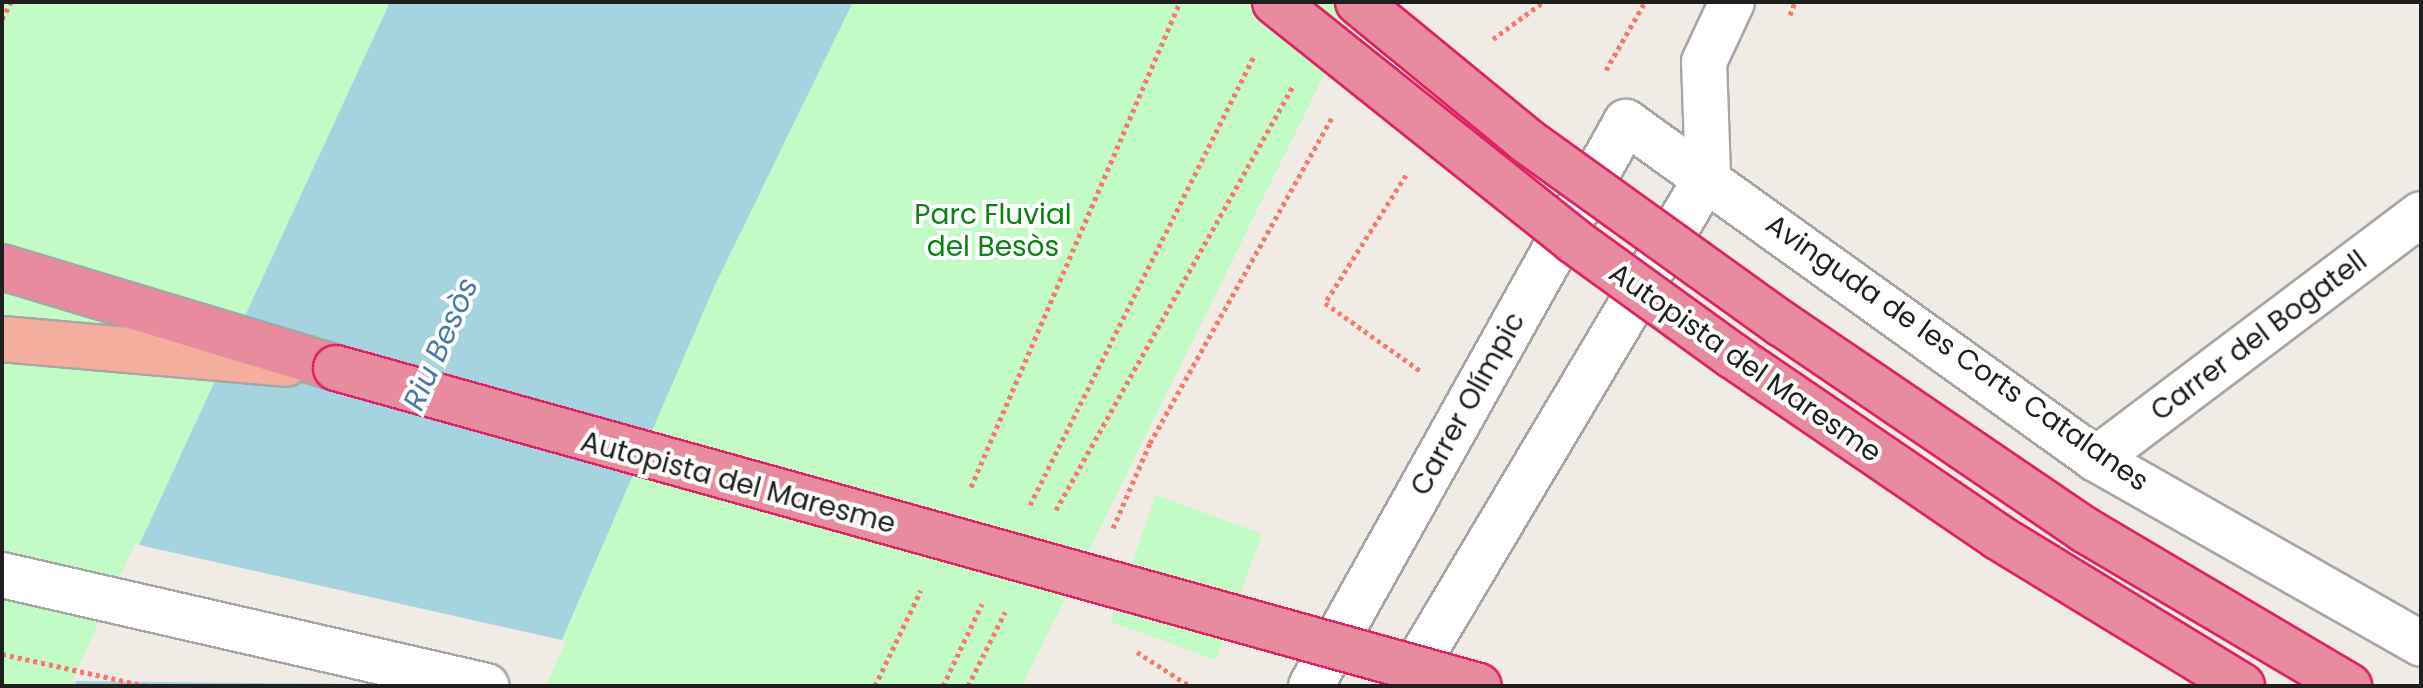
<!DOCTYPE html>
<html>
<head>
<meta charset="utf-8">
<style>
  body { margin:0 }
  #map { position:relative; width:2423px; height:688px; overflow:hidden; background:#f0ece5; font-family:Poppins,sans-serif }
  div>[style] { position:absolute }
  .park>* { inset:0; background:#c2fbc5 }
  .water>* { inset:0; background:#a5d3df }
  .pier>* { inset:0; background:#f0ece5 }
  .path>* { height:5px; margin-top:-2.5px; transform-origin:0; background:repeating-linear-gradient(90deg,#fd766a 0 4px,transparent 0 8px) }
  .roads { filter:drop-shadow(2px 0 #a6a6a6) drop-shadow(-2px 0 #a6a6a6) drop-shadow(0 2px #a6a6a6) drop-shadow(0 -2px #a6a6a6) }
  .minor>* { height:44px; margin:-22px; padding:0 22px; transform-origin:22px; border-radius:22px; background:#fff }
  .tertiary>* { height:44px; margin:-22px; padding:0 22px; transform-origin:22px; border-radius:22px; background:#fff }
  .trunk>* { height:44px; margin:-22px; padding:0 22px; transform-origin:22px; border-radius:22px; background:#f4ae9e }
  .motorway>* { height:44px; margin:-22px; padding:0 22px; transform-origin:22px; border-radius:22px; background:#e98b9e }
  .bridges { filter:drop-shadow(2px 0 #df2165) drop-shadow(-2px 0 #df2165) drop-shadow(0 2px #df2165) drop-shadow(0 -2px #df2165) }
  .motorway-bridge>* { height:44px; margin:-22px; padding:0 22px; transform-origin:22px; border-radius:22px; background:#e98b9e }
  span { translate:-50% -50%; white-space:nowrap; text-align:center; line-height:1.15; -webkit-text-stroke:8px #fff; paint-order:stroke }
  .park-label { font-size:28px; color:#098211 }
  .street-label { font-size:28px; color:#1f1f1f }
  .water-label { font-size:30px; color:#467aaa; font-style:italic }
  .frame { position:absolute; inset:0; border:4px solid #1f1f1f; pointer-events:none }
</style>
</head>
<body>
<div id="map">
  <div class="park">
    <div style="clip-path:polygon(2px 2px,390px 2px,74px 686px,2px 686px)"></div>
    <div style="clip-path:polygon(853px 2px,1360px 2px,1022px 686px,542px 686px,715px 285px)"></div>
    <div style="clip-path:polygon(1156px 495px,1262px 534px,1216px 660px,1111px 622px)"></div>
  </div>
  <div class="water">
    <div style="clip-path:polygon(390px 2px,853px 2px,715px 285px,542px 686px,74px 686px)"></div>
  </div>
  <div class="pier">
    <div style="clip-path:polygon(135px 544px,566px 641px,546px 686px,72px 681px)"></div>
  </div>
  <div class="path">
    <div style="left:1790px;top:15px;width:14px;rotate:-69deg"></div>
    <div style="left:2px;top:19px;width:19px;rotate:-62deg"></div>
    <div style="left:1493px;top:39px;width:62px;rotate:-36.5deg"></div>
    <div style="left:1606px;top:70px;width:78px;rotate:-60.2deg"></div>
    <div style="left:1406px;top:175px;width:151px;rotate:122.3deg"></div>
    <div style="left:1325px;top:303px;width:119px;rotate:35.4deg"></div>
    <div style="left:971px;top:487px;width:528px;rotate:-66.69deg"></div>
    <div style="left:1030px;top:505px;width:502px;rotate:-63.49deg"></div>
    <div style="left:1056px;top:510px;width:486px;rotate:-60.8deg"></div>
    <div style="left:1113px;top:528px;width:93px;rotate:-66.5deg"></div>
    <div style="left:1150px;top:443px;width:373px;rotate:-60.8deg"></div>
    <div style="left:1137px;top:652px;width:63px;rotate:32.7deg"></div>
    <div style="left:2px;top:654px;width:148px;rotate:12.5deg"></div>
    <div style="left:875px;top:686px;width:106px;rotate:-64.4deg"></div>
    <div style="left:943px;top:686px;width:91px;rotate:-64.6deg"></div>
    <div style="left:968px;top:686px;width:83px;rotate:-63.4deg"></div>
  </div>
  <div class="roads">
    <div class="minor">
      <div style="left:1708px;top:175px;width:113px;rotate:-92deg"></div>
      <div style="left:1704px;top:62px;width:66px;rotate:-65deg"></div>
      <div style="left:2096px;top:459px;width:407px;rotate:-37deg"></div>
      <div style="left:1311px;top:686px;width:646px;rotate:-60.82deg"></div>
      <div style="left:1626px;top:122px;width:578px;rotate:35.64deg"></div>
      <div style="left:2096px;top:459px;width:374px;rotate:29.6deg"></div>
      <div style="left:1404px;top:686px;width:595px;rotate:-59.25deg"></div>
    </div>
    <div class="tertiary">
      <div style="left:2px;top:575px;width:497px;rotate:12.9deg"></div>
    </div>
    <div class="trunk">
      <div style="left:2px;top:339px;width:285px;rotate:5deg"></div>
    </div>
    <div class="motorway">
      <div style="left:2px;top:267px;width:349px;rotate:16.8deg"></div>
    </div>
  </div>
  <div class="bridges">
    <div class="motorway-bridge">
      <div style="left:1275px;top:2px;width:383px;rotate:38.6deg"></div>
      <div style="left:1574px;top:241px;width:196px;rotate:35.9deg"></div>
      <div style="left:1733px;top:356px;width:321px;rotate:34.3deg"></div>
      <div style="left:1998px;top:537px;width:286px;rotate:31.4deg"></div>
      <div style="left:1358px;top:2px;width:219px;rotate:39.4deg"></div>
      <div style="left:1527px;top:141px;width:314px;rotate:35.7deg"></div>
      <div style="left:1782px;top:324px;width:366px;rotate:34.2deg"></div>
      <div style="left:2085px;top:530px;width:307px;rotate:30.6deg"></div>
      <div style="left:336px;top:368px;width:1186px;rotate:15.55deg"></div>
    </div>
  </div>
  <div class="park-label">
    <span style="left:993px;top:231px">Parc Fluvial<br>del Besòs</span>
  </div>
  <div class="street-label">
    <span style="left:2259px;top:336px;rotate:-37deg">Carrer del Bogatell</span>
    <span style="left:1957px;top:353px;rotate:35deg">Avinguda de les Corts Catalanes</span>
    <span style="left:1745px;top:363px;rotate:35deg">Autopista del Maresme</span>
    <span style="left:1468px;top:404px;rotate:-61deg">Carrer Olímpic</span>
    <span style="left:738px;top:483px;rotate:15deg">Autopista del Maresme</span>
  </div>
  <div class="water-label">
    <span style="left:441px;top:344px;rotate:-66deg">Riu Besòs</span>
  </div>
  <div class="frame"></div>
</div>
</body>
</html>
